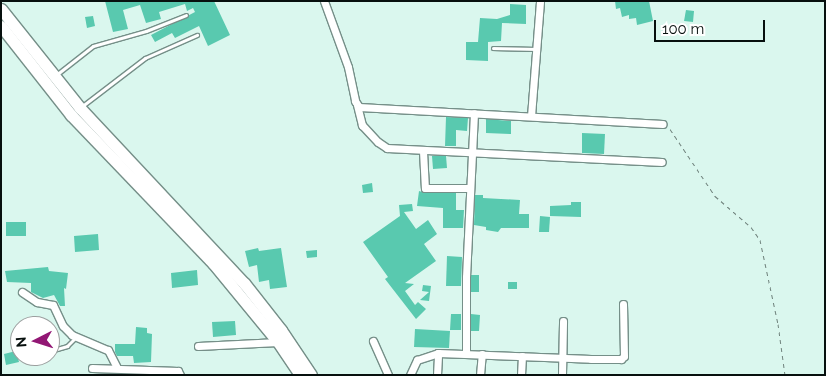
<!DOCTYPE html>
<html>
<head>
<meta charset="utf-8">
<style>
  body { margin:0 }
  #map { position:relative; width:826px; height:376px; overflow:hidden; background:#daf7ee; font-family:Raleway,sans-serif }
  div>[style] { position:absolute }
  .building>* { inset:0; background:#59c9af }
  .path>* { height:1px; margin-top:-0.5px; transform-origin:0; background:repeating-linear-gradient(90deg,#6e817b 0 4px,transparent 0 8px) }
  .roads { filter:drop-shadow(1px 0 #758f88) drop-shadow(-1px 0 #758f88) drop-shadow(0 1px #758f88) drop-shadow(0 -1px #758f88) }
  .lane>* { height:3px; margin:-1.5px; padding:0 1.5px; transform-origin:1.5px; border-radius:1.5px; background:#fff }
  .street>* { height:7px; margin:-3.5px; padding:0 3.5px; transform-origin:3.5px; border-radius:3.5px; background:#fff }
  .primary>* { height:11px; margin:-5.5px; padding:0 5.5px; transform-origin:5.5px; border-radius:5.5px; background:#fff }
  span { translate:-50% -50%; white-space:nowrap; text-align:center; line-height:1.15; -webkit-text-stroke:4.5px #fff; paint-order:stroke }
  .frame { position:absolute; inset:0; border:2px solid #07100e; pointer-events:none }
  .north { position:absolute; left:10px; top:316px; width:50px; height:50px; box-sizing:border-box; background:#fff; border:1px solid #9c9f9f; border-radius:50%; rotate:265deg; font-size:14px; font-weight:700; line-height:20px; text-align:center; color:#07100e }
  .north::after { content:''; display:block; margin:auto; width:18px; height:22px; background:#921774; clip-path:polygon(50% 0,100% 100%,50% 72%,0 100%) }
  .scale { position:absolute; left:654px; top:20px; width:111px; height:22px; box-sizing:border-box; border:2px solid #07100e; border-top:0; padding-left:6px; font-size:15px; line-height:18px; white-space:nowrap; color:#07100e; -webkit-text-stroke:4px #fff; paint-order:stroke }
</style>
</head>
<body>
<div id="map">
  <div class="building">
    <div style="clip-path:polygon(105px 1px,214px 1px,230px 35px,208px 46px,199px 26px,175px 38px,172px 33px,155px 42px,151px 35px,195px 12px,193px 8px,187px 11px,185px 4px,159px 12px,161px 19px,146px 23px,140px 5px,123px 10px,128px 29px,113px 32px)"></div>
    <div style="clip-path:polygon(615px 1px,649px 1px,653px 21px,637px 25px,636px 18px,629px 19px,629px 15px,622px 17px,620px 8px,616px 9px)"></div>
    <div style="clip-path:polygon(510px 4px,526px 5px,526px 24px,502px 23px,501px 41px,488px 42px,488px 61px,466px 60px,466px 42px,478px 42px,480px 18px,497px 19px,510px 15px)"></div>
    <div style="clip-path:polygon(686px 10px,694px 11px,693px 22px,684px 21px)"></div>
    <div style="clip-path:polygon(93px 16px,95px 26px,87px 28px,85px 17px)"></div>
    <div style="clip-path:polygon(446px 117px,468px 118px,467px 131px,456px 130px,456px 146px,445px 146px)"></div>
    <div style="clip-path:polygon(486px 119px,511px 121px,511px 134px,486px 133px)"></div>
    <div style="clip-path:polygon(582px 133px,605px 134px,604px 154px,582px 153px)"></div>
    <div style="clip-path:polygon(432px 156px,446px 156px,447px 168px,433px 169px)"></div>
    <div style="clip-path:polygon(372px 183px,373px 192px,363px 193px,362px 185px)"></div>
    <div style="clip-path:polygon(419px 191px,425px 193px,456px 193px,456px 210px,464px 210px,463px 228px,443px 228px,443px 208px,417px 206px)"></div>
    <div style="clip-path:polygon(475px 195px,483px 195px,483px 198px,520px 200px,519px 214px,529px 214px,529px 228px,501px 228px,498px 232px,486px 230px,486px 227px,474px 225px)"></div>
    <div style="clip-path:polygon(571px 202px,581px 202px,581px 217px,550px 216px,550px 206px,571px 205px)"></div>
    <div style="clip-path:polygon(412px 204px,413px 211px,404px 212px,416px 229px,428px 220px,437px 234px,424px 244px,436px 261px,405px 283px,414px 284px,405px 291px,415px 305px,418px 302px,426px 309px,416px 319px,385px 279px,388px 277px,363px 242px,400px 216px,399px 205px)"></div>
    <div style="clip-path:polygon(540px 216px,550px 217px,549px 232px,539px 232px)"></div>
    <div style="clip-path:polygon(6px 222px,26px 222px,26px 236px,6px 236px)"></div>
    <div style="clip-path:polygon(98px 234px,99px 250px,75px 252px,74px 236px)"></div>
    <div style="clip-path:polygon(258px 248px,259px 251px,281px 248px,287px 287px,270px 289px,269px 280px,259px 282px,257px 265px,249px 267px,245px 251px)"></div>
    <div style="clip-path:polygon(317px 250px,317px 257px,307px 258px,306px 251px)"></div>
    <div style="clip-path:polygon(447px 256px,462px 257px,461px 286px,446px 286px)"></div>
    <div style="clip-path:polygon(48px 267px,49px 271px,68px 273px,66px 289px,64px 288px,65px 306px,60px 306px,54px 295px,43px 298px,31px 292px,31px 283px,7px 282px,5px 271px)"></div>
    <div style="clip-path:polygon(197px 270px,198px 285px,172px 288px,171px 273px)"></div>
    <div style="clip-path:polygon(471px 275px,479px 275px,479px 292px,471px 292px)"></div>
    <div style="clip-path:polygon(508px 282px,517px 282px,517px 289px,508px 289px)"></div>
    <div style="clip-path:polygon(423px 285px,431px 286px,429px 301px,420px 300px,429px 292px,422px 291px)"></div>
    <div style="clip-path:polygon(451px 314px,461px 314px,461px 330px,450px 330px)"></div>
    <div style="clip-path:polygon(471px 314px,480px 315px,479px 331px,471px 331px)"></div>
    <div style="clip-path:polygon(235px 321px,236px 335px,213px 337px,212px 322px)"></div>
    <div style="clip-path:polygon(136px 327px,147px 328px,147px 333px,152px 334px,151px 362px,134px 363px,133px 356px,117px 356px,115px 352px,115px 344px,135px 344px)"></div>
    <div style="clip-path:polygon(415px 329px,450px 331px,449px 348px,414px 347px)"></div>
    <div style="clip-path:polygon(16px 351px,19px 362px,6px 365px,4px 354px)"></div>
  </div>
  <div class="path">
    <div style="left:670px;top:129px;width:81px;rotate:56.1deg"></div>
    <div style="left:715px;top:196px;width:48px;rotate:40.7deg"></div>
    <div style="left:751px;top:227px;width:16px;rotate:55deg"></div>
    <div style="left:760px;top:240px;width:86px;rotate:77.9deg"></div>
    <div style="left:778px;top:324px;width:51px;rotate:82.2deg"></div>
  </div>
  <div class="roads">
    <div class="lane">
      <div style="left:493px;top:48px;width:43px;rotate:1.3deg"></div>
      <div style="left:56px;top:75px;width:47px;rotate:-38.1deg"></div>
      <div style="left:93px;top:46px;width:55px;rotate:-15.8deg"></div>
      <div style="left:146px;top:31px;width:43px;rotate:-21.8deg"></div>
      <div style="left:81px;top:107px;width:81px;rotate:-37.4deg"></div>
      <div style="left:145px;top:58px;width:57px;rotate:-23.9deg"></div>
      <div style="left:50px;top:351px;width:18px;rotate:-16deg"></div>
      <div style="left:67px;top:346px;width:11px;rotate:-45deg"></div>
    </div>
    <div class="street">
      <div style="left:324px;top:1px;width:70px;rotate:70deg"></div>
      <div style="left:348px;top:67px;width:35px;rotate:78deg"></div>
      <div style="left:355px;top:101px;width:7px;rotate:56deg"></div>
      <div style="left:359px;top:107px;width:304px;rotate:3.2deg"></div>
      <div style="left:357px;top:105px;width:21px;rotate:76deg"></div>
      <div style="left:362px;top:125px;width:23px;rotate:47deg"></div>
      <div style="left:378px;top:142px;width:11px;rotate:34deg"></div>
      <div style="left:387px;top:148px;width:275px;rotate:2.9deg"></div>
      <div style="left:531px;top:116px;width:115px;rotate:-85.5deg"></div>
      <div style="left:423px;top:151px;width:37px;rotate:87deg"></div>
      <div style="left:425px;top:188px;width:45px"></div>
      <div style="left:22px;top:292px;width:18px;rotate:34deg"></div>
      <div style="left:37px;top:302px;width:16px;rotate:11deg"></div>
      <div style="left:53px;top:305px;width:23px;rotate:65deg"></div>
      <div style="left:63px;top:326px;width:13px;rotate:45deg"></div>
      <div style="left:72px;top:335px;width:39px;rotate:23deg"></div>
      <div style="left:108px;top:350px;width:20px;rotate:63deg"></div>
      <div style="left:373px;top:341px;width:37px;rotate:66deg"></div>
      <div style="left:198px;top:346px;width:80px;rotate:-2.9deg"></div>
      <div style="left:466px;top:353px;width:76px;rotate:-90deg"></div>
      <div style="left:466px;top:277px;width:164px;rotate:-87.2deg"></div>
      <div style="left:92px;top:368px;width:86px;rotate:2deg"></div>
      <div style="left:178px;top:371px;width:4px;rotate:63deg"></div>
      <div style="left:410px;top:375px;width:17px;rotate:-65deg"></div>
      <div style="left:417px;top:360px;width:22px;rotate:-18deg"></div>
      <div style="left:438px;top:353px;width:153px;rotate:2.2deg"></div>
      <div style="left:591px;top:359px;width:30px"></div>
      <div style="left:621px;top:359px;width:4px;rotate:-45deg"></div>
      <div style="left:624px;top:356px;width:52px;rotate:-91.1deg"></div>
      <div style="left:437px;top:375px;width:22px;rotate:-87deg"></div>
      <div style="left:480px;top:375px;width:21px;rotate:-85deg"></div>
      <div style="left:521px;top:375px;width:19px;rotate:-87deg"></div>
      <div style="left:562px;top:375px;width:54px;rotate:-88.9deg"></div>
    </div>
    <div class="primary">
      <div style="left:1px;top:9px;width:127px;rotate:51.4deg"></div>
      <div style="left:80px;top:108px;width:240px;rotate:46.9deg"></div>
      <div style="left:244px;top:283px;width:60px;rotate:51.8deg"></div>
      <div style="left:281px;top:330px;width:54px;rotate:56.3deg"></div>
      <div style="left:1px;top:26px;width:113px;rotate:51.8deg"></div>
      <div style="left:71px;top:115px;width:205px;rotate:46.2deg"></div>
      <div style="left:213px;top:263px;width:102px;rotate:50.6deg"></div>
      <div style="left:278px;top:342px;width:40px;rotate:56deg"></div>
    </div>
  </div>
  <div class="frame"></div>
  <div class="north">N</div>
  <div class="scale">100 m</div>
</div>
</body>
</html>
